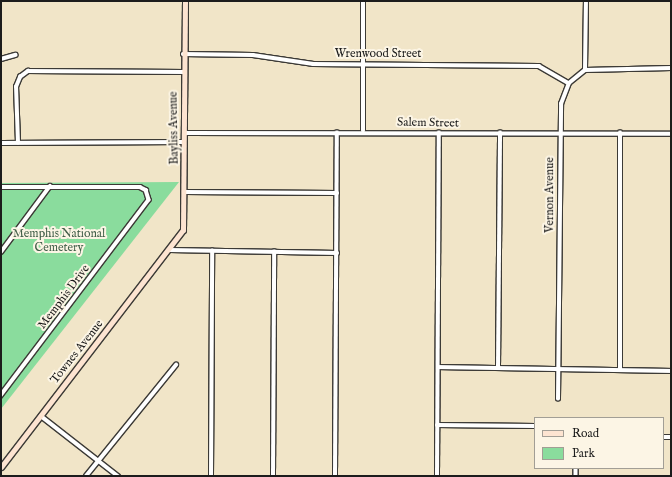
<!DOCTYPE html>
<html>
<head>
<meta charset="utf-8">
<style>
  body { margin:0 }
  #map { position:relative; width:672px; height:477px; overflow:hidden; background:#f1e5c8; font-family:"IM FELL English",serif }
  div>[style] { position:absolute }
  .green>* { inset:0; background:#8adc9d }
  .roads { filter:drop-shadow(1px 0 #3c3a36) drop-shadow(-1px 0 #3c3a36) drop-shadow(0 1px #3c3a36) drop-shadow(0 -1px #3c3a36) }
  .street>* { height:3.5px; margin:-1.75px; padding:0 1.75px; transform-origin:1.75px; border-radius:1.75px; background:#fff }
  .secondary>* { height:5px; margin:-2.5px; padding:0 2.5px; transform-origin:2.5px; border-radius:2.5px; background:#fde4d1 }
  span { translate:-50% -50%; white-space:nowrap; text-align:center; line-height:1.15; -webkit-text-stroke:4px #fcf5e5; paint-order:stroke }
  .street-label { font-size:12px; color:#1c1c1c }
  .park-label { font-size:12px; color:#425f49 }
  .frame { position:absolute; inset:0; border:2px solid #1c1c1c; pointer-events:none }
  .legend { position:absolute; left:534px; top:417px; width:130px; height:52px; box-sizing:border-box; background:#fcf5e5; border:1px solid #a29e95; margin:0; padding:5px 7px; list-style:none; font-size:12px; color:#1c1c1c }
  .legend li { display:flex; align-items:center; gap:8px; height:20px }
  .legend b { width:20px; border:1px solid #a29e95 }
</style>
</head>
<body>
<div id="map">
  <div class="green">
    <div style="clip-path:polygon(179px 182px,1px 409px,1px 183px)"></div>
  </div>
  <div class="roads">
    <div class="street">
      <div style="left:183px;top:54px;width:70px;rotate:0.8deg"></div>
      <div style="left:253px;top:55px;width:61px;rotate:8.5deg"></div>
      <div style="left:313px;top:64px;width:226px;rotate:0.5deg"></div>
      <div style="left:539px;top:66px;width:34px;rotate:30deg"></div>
      <div style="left:1px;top:59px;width:15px;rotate:-16deg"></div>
      <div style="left:585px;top:70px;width:86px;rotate:-1.3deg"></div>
      <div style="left:363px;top:131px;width:130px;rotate:-90deg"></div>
      <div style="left:184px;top:133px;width:487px;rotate:0.1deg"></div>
      <div style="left:1px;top:143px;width:183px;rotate:-0.3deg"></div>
      <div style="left:18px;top:143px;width:56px;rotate:-92deg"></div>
      <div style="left:16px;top:87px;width:11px;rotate:-68deg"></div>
      <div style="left:20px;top:77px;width:10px;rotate:-37deg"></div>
      <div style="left:28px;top:71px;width:155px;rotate:0.4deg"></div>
      <div style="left:1px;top:187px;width:139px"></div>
      <div style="left:140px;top:187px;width:7px;rotate:27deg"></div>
      <div style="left:146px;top:190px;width:10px;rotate:73deg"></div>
      <div style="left:149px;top:200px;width:246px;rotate:127.1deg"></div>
      <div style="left:185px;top:192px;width:152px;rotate:0.4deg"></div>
      <div style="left:170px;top:250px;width:167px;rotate:1deg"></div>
      <div style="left:1px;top:252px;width:82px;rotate:-53.4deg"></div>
      <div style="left:438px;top:367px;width:233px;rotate:1deg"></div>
      <div style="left:498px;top:368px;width:235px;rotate:-89.5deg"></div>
      <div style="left:620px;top:369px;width:236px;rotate:-90deg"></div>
      <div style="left:558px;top:399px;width:295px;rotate:-89.4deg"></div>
      <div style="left:561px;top:104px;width:22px;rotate:-69deg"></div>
      <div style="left:569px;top:83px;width:21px;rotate:-39deg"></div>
      <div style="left:585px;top:70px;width:69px;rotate:-89.2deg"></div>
      <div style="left:41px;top:416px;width:98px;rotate:37.9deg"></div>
      <div style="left:437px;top:425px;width:98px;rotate:0.6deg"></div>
      <div style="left:663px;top:437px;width:8px"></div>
      <div style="left:576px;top:468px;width:8px;rotate:90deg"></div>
      <div style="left:86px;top:476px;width:143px;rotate:-51deg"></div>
      <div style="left:211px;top:476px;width:225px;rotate:-89.7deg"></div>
      <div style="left:273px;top:476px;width:224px;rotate:-89.7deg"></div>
      <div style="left:335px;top:476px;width:343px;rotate:-89.7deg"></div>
      <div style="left:437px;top:476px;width:343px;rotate:-89.7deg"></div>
    </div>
    <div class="secondary">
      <div style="left:1px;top:467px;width:299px;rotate:-52.5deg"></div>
      <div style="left:183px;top:230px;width:229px;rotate:-89.5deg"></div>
    </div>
  </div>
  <div class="street-label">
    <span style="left:378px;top:54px">Wrenwood Street</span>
    <span style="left:428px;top:123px;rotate:1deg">Salem Street</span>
    <span style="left:174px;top:128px;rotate:-91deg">Bayliss Avenue</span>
    <span style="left:550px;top:195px;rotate:-90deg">Vernon Avenue</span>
    <span style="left:64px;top:297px;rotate:-53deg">Memphis Drive</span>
    <span style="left:77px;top:352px;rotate:-52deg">Townes Avenue</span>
  </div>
  <div class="park-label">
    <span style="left:59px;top:241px">Memphis National<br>Cemetery</span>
  </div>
  <div class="frame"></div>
  <ul class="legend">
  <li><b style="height:5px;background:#fde4d1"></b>Road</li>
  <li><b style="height:11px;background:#8adc9d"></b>Park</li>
  </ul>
</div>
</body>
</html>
